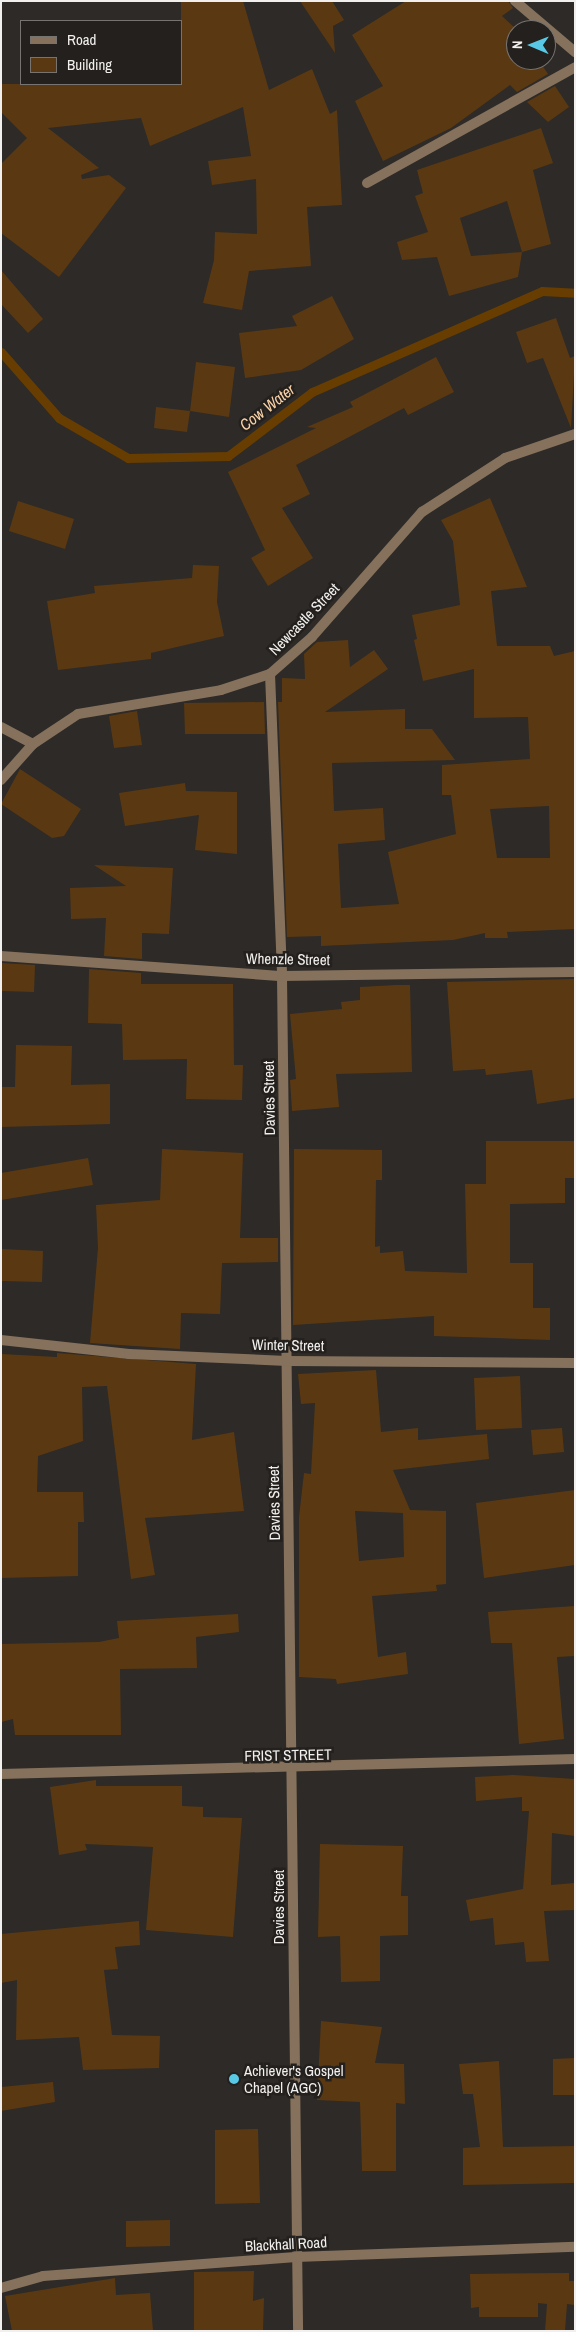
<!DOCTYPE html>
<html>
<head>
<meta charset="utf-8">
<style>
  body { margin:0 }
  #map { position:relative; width:576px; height:2332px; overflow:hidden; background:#2d2a27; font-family:"Archivo Narrow",sans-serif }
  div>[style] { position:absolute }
  .stream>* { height:9px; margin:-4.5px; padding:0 4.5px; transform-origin:4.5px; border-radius:4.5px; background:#673d02 }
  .building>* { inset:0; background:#5a3912 }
  .minor>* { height:10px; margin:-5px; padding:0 5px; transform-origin:5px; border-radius:5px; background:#85715c }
  .tertiary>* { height:10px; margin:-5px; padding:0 5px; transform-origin:5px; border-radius:5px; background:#85715c }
  .dots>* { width:14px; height:14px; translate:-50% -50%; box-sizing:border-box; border:2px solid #23201d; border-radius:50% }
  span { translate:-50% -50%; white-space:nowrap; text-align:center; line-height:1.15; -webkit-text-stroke:5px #23201d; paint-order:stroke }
  .street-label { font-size:15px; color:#f2f0ee }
  .poi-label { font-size:15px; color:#f2f0ee }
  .left { translate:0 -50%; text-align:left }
  .water-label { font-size:16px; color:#f9d1a7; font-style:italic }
  .frame { position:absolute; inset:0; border:2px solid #f2f0ee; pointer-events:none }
  .legend { position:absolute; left:20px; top:20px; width:162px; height:65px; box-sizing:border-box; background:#23201d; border:1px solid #767371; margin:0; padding:6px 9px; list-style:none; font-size:15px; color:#f2f0ee }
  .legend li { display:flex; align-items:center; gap:10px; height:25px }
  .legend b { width:25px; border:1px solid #767371 }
  .north { position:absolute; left:506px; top:20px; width:50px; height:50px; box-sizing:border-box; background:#23201d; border:1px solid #767371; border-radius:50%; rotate:271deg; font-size:14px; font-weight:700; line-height:20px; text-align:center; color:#f2f0ee }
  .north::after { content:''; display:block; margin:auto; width:18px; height:22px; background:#59c8e5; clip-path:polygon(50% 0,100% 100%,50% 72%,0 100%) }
</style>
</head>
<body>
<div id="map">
  <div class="stream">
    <div style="left:1px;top:352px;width:88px;rotate:48.7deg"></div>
    <div style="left:59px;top:418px;width:80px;rotate:30.1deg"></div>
    <div style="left:128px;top:458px;width:100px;rotate:-1.1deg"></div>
    <div style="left:228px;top:456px;width:106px;rotate:-37.3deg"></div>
    <div style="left:312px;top:392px;width:251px;rotate:-23.7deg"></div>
    <div style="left:542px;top:291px;width:33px;rotate:3deg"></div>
  </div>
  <div class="building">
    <div style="clip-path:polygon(181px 1px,243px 1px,269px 90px,312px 69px,330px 114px,337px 110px,342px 205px,307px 207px,311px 266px,249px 271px,242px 310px,203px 303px,214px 260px,215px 232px,257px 234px,256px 179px,212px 185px,208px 161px,251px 156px,243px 107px,150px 146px,141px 118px,48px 128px,99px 168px,81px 175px,82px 179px,109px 175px,126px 188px,59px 277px,1px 233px,1px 164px,27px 138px,1px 112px,1px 84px,181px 84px)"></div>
    <div style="clip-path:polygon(300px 1px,332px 1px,344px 20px,333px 26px,335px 53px)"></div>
    <div style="clip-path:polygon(406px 1px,508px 1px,513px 8px,502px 16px,517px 30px,516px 60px,546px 57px,542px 65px,548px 74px,517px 92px,510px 85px,451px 128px,383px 161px,355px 101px,383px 86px,352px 35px)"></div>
    <div style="clip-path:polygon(555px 86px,569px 107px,548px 122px,527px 102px)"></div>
    <div style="clip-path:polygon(evenodd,541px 128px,553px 163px,533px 170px,551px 244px,522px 252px,518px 277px,449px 296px,437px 257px,402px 260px,397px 242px,428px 232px,415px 196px,423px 193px,417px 170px,541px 128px,507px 201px,522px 252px,471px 256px,460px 218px,507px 201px)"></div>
    <div style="clip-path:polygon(1px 270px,43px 319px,28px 333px,1px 304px)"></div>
    <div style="clip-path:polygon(332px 296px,354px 339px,301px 370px,245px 378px,239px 333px,297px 326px,292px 316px)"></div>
    <div style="clip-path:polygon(556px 318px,570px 358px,575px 356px,571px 428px,543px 358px,527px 363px,516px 332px)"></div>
    <div style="clip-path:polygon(436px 357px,454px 392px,408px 415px,404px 408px,296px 465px,310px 494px,282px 508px,313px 558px,268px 586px,251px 558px,265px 550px,228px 472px,316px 428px,307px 427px,353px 407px,350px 402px)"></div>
    <div style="clip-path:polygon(196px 362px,235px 367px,229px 417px,190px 411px)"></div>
    <div style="clip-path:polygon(156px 407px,190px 411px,187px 432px,154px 428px)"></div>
    <div style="clip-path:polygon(evenodd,490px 498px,527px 587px,491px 591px,497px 646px,550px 646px,554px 656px,575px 651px,575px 929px,507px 932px,508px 938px,485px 938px,485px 933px,453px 940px,321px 946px,321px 936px,287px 937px,278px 702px,282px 702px,282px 678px,305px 679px,304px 654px,317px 642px,348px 640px,350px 667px,374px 650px,388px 669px,325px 712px,405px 709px,405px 729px,432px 729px,455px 760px,332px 763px,334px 811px,383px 808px,385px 840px,338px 844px,341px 908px,399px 904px,388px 852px,456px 834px,451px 795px,442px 795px,442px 765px,530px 759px,528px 717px,474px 718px,474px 669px,423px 681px,414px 640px,417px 639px,412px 615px,460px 605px,453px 541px,441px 520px,490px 498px,549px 806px,550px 858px,497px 858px,490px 809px,549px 806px)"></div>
    <div style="clip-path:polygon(18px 501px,74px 519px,65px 549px,9px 531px)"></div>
    <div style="clip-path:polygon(193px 565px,219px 566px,217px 602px,224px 636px,151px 653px,151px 659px,58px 670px,47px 601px,95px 593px,94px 586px,192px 578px)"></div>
    <div style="clip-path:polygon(264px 702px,265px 734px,185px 734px,184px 703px)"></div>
    <div style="clip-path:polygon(137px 711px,142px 745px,114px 748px,109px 716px)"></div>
    <div style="clip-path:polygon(20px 769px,81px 809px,64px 836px,52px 838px,1px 804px)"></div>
    <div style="clip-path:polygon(185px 783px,186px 791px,237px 792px,237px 854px,195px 850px,199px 815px,125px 826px,119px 793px)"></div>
    <div style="clip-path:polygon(94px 865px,173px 868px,169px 934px,142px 933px,142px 959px,104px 956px,106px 918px,71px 919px,70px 888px,126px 886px)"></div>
    <div style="clip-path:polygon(1px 963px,35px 965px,34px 992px,1px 991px)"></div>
    <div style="clip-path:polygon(89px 969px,141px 973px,141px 984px,233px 984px,234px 1065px,243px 1065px,242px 1100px,186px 1099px,187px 1059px,123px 1060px,122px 1024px,88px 1023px)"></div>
    <div style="clip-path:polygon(575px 979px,575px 1098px,537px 1104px,532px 1070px,486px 1075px,485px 1069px,453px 1071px,447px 982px)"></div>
    <div style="clip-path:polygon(396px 985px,410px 985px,412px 1072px,336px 1074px,339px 1107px,292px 1111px,290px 1080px,296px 1079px,290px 1014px,342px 1009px,341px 1002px,360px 1000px,360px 987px)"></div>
    <div style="clip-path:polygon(16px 1045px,72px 1046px,71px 1085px,110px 1084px,110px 1124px,1px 1127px,1px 1087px,15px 1087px)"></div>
    <div style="clip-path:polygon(486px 1141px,575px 1141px,575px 1178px,565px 1178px,565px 1203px,510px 1204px,510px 1263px,533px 1263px,533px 1308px,550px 1308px,550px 1340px,434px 1336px,434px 1316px,293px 1325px,294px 1149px,382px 1150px,382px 1180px,376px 1180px,375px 1247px,380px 1246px,380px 1253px,403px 1251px,405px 1271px,467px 1273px,465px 1184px,486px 1184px)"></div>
    <div style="clip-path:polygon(162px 1149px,243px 1153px,240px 1238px,278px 1238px,278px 1262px,222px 1263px,220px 1314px,181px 1313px,180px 1349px,90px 1343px,98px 1248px,96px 1205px,160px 1200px)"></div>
    <div style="clip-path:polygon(88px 1158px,93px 1185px,1px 1200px,1px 1173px)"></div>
    <div style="clip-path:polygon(1px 1249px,43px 1251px,42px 1282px,1px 1281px)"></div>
    <div style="clip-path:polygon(57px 1353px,196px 1364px,192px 1440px,234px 1432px,244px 1511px,145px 1518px,155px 1575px,131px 1579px,107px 1386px,82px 1387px,83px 1441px,38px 1456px,37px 1492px,83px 1492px,84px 1522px,78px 1522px,78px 1576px,1px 1578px,1px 1354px,57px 1357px)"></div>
    <div style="clip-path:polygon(evenodd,376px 1370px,381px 1432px,418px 1428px,418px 1440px,487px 1434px,489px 1459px,393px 1470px,410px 1510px,446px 1511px,446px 1584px,436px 1585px,437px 1591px,372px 1596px,378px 1657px,406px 1652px,408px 1674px,337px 1684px,336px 1679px,299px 1677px,299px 1517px,304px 1473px,311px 1474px,315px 1403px,301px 1404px,298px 1374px,376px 1370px,355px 1511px,403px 1513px,404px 1557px,359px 1561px,355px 1511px)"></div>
    <div style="clip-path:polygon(520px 1376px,522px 1428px,476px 1430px,474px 1378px)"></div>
    <div style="clip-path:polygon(562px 1428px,564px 1452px,533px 1455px,531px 1430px)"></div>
    <div style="clip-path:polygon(575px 1490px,575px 1565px,484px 1578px,476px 1503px)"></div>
    <div style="clip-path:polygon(575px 1606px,575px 1656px,557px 1657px,564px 1739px,519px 1744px,512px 1643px,491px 1643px,488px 1612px)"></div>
    <div style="clip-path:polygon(238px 1614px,239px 1632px,196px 1637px,197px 1668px,120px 1669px,121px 1735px,15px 1735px,13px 1719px,1px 1722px,1px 1644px,99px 1642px,119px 1638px,117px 1621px)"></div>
    <div style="clip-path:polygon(513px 1775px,575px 1779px,575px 1836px,552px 1833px,551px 1885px,575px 1883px,575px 1910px,544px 1911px,549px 1961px,526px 1962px,524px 1942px,495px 1945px,493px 1918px,470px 1921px,466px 1900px,523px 1889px,529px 1811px,522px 1811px,522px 1797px,476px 1801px,475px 1777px)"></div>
    <div style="clip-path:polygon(96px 1780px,96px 1786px,182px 1786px,182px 1806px,203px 1807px,203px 1817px,242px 1818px,233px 1937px,146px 1930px,153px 1847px,85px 1844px,87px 1850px,59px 1855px,50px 1787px)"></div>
    <div style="clip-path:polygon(320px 1844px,403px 1846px,401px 1896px,408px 1896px,408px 1935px,380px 1936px,380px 1981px,341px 1982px,340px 1936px,318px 1937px)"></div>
    <div style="clip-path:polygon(139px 1921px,140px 1945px,115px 1947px,118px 1969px,104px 1970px,112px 2035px,160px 2036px,159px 2068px,83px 2070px,79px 2037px,16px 2040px,17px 1980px,1px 1983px,1px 1934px)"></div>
    <div style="clip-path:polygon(321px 2021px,382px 2027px,375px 2063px,404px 2064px,405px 2104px,396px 2103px,396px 2171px,362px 2171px,360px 2102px,317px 2100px)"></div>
    <div style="clip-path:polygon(575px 2058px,575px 2095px,553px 2095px,553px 2059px)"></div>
    <div style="clip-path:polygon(499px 2061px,503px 2147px,575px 2146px,575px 2183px,463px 2185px,463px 2148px,480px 2147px,473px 2094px,463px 2094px,459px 2064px)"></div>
    <div style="clip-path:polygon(53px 2082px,55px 2102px,1px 2111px,1px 2087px)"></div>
    <div style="clip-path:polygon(258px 2129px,260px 2203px,215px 2204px,215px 2130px)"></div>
    <div style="clip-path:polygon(170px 2220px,170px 2246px,126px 2247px,126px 2221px)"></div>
    <div style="clip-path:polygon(254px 2271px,253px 2301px,264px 2298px,263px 2331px,194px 2331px,194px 2272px)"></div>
    <div style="clip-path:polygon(569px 2273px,569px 2281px,575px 2281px,575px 2305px,567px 2304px,565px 2331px,545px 2331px,547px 2304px,538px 2303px,538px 2317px,479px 2317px,479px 2307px,471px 2308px,470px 2274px)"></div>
    <div style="clip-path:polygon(115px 2278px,116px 2295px,150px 2293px,153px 2331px,12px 2331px,5px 2296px)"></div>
  </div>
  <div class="minor">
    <div style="left:367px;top:183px;width:238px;rotate:-29.1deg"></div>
    <div style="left:270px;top:674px;width:302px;rotate:87.7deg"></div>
    <div style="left:282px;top:976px;width:1355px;rotate:89.32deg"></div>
    <div style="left:1px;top:727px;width:36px;rotate:28deg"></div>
    <div style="left:1px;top:956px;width:282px;rotate:4.1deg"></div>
    <div style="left:282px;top:976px;width:293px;rotate:-0.8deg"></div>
    <div style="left:1px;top:1340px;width:129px;rotate:6.2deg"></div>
    <div style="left:129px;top:1354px;width:158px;rotate:2.5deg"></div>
    <div style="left:287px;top:1361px;width:288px;rotate:0.4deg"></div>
    <div style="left:1px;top:1774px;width:574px;rotate:-1.5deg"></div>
    <div style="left:1px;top:2288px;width:44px;rotate:-15.9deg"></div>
    <div style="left:43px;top:2276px;width:254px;rotate:-4.3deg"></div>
    <div style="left:296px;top:2257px;width:279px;rotate:-2.1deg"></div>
  </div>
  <div class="tertiary">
    <div style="left:515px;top:1px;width:79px;rotate:40.4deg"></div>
    <div style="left:1px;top:780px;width:48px;rotate:-48.4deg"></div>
    <div style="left:33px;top:744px;width:54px;rotate:-33.7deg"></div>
    <div style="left:78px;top:714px;width:145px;rotate:-9.5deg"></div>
    <div style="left:221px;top:690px;width:52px;rotate:-18.1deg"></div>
    <div style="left:270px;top:674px;width:56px;rotate:-41.4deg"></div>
    <div style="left:312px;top:637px;width:167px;rotate:-48.7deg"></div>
    <div style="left:422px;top:512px;width:99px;rotate:-33deg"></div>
    <div style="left:505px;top:458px;width:74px;rotate:-18.9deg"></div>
  </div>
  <div class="dots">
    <div style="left:234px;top:2079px;background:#59c8e5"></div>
  </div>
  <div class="street-label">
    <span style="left:304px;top:619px;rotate:-46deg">Newcastle Street</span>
    <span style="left:288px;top:959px;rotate:1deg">Whenzle Street</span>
    <span style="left:269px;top:1098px;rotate:-91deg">Davies Street</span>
    <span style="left:288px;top:1345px;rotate:1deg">Winter Street</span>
    <span style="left:274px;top:1503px;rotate:-91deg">Davies Street</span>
    <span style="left:288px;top:1755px;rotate:-1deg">FRIST STREET</span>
    <span style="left:279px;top:1907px;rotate:-90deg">Davies Street</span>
    <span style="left:286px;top:2244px;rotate:-3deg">Blackhall Road</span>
  </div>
  <div class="poi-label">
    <span class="left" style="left:244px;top:2079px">Achiever's Gospel<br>Chapel (AGC)</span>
  </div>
  <div class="water-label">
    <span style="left:267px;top:407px;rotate:-38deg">Cow Water</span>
  </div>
  <div class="frame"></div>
  <ul class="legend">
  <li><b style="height:6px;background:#85715c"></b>Road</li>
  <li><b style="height:14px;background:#5a3912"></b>Building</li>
  </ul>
  <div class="north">N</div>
</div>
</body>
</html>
